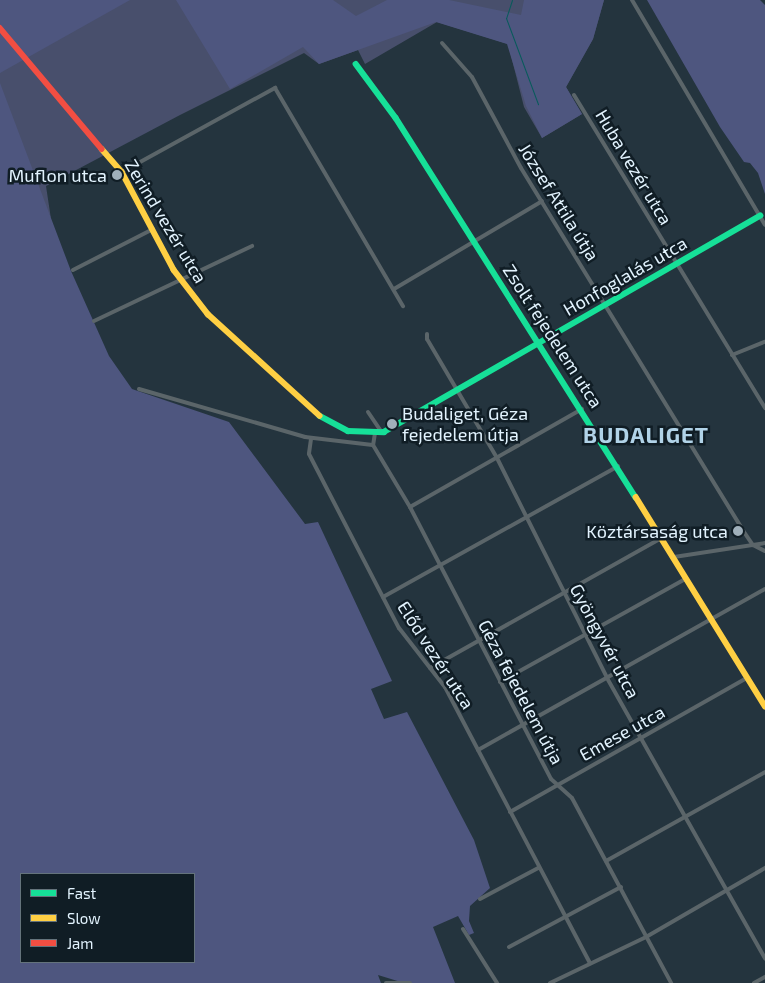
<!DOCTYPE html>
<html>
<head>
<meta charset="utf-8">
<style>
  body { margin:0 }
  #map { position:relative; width:765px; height:983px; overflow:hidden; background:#24343e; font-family:"Exo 2",sans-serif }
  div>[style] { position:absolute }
  .green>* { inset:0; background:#484f6c }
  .forest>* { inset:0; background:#4e567f }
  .stream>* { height:1px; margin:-0.5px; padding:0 0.5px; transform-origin:0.5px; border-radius:0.5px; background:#075b5b }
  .street>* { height:4px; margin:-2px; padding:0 2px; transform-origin:2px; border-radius:2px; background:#5b6569 }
  .fast>* { height:5.5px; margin:-2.75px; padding:0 2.75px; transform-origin:2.75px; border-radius:2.75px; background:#16e098 }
  .slow>* { height:5.5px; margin:-2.75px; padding:0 2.75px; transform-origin:2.75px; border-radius:2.75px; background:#ffcf43 }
  .jam>* { height:5.5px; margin:-2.75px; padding:0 2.75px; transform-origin:2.75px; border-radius:2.75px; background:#f24e42 }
  .dots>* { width:14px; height:14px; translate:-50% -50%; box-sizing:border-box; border:2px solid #101d25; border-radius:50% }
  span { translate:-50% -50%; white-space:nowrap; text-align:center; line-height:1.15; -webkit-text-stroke:5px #101d25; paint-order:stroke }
  .street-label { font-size:18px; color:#e2f3fe }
  .poi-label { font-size:18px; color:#e2f3fe }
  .right { translate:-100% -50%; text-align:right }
  .left { translate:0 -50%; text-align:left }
  .district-label { font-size:22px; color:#b1d3e8; font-weight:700; letter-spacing:1px }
  .legend { position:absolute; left:20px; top:873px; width:175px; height:90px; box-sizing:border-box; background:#101d25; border:1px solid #64737c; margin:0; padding:6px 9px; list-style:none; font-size:15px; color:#e2f3fe }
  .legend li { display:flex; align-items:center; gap:10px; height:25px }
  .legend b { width:25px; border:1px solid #64737c }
</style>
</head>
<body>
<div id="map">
  <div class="green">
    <div style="clip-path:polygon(17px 0,604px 0,593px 39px,566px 87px,582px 114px,542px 138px,524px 107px,508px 44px,437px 22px,365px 64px,358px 50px,319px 64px,304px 53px,180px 115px,46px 186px,51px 219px,0 100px,0 7px)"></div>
  </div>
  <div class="forest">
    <div style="clip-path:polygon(0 0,130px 0,0 73px)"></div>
    <div style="clip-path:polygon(176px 0,333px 0,356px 16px,387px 0,449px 0,521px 15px,524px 0,604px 0,593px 39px,566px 87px,582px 114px,542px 138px,526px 106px,507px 44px,436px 22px,319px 64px,303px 47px,230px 89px)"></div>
    <div style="clip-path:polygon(647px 0,760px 0,765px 5px,765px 194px,758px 173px,750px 163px,744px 162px,720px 127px)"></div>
    <div style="clip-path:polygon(evenodd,0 83px,71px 271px,109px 356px,132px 389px,229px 422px,305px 524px,318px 522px,392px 681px,371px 689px,384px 719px,407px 712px,474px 840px,490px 888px,470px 906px,469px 921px,474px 933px,469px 935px,458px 916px,433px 927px,455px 983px,404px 983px,378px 975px,381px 983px,0 983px,0 83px,21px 874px,194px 874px,194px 962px,21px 962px,21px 874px)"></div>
  </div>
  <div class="stream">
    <div style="left:512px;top:0;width:19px;rotate:108deg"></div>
    <div style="left:506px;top:18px;width:92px;rotate:69.6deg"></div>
  </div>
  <div class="street">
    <div style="left:632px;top:0;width:261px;rotate:59.4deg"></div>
    <div style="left:442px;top:43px;width:45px;rotate:48.6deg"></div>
    <div style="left:472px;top:77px;width:103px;rotate:61.7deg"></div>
    <div style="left:521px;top:168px;width:420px;rotate:58.5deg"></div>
    <div style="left:740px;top:526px;width:23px;rotate:56deg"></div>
    <div style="left:753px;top:545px;width:13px;rotate:27deg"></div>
    <div style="left:574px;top:95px;width:367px;rotate:58.6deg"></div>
    <div style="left:122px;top:172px;width:175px;rotate:-28.8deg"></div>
    <div style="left:275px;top:88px;width:253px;rotate:59.6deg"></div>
    <div style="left:73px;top:270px;width:90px;rotate:-27.1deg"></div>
    <div style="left:394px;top:289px;width:172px;rotate:-30.7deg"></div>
    <div style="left:94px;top:321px;width:175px;rotate:-25.4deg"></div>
    <div style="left:427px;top:334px;width:5px;rotate:90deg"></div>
    <div style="left:427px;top:339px;width:138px;rotate:59.5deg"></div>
    <div style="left:497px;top:458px;width:246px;rotate:63.4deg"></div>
    <div style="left:607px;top:678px;width:322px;rotate:60.6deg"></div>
    <div style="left:732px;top:355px;width:35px;rotate:-22deg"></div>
    <div style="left:139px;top:389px;width:173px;rotate:16.1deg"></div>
    <div style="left:305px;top:437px;width:68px;rotate:6.7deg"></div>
    <div style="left:368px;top:412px;width:25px;rotate:56deg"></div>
    <div style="left:375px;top:433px;width:12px;rotate:99deg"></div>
    <div style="left:373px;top:445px;width:72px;rotate:59.2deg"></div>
    <div style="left:410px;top:507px;width:306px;rotate:62.6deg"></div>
    <div style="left:551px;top:779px;width:28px;rotate:42deg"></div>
    <div style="left:572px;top:798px;width:210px;rotate:61.8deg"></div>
    <div style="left:311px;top:439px;width:15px;rotate:98deg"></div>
    <div style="left:309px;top:454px;width:196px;rotate:62.7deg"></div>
    <div style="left:399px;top:628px;width:75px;rotate:52.1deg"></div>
    <div style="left:445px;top:687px;width:312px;rotate:62.3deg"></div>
    <div style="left:410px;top:507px;width:198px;rotate:-29.7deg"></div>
    <div style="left:674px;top:557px;width:92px;rotate:-8.7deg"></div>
    <div style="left:383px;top:597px;width:269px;rotate:-29.1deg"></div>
    <div style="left:430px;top:668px;width:267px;rotate:-29.3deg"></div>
    <div style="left:500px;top:682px;width:212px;rotate:-29.1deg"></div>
    <div style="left:478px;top:750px;width:329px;rotate:-29.3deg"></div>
    <div style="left:510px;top:812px;width:272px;rotate:-29.5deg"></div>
    <div style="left:606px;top:861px;width:182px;rotate:-29.2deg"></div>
    <div style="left:480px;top:899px;width:66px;rotate:-28.1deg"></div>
    <div style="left:463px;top:929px;width:64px;rotate:57.8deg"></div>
    <div style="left:509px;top:947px;width:127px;rotate:-28.2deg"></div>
    <div style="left:386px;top:983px;width:24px"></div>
    <div style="left:550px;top:983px;width:106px;rotate:-25.6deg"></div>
    <div style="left:646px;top:937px;width:138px;rotate:-30.1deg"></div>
    <div style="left:754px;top:983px;width:13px;rotate:-29deg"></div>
  </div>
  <div class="fast">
    <div style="left:356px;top:64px;width:67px;rotate:53.5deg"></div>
    <div style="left:396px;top:118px;width:449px;rotate:57.7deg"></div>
    <div style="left:320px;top:416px;width:32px;rotate:28deg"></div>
    <div style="left:348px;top:431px;width:36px;rotate:2deg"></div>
    <div style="left:384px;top:432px;width:434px;rotate:-29.9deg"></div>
  </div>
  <div class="slow">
    <div style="left:102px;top:149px;width:30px;rotate:49deg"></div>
    <div style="left:122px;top:172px;width:111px;rotate:62deg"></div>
    <div style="left:174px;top:270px;width:56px;rotate:52.3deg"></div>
    <div style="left:208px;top:314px;width:151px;rotate:42.3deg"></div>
    <div style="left:636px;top:497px;width:246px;rotate:58.3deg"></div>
  </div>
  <div class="jam">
    <div style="left:0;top:28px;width:158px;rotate:49.9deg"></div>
  </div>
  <div class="dots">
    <div style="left:117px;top:175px;background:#a0b0bb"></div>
    <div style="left:392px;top:424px;background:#a0b0bb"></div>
    <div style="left:738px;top:531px;background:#a0b0bb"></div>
  </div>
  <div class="street-label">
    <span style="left:634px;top:167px;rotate:59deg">Huba vezér utca</span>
    <span style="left:559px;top:202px;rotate:58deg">József Attila útja</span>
    <span style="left:166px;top:221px;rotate:59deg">Zerind vezér utca</span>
    <span style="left:625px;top:276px;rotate:-30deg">Honfoglalás utca</span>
    <span style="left:553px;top:336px;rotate:57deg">Zsolt fejedelem utca</span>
    <span style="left:605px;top:641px;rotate:62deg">Gyöngyvér utca</span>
    <span style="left:436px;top:655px;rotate:57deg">Előd vezér utca</span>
    <span style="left:521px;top:692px;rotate:62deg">Géza fejedelem útja</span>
    <span style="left:622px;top:733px;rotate:-29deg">Emese utca</span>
  </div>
  <div class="poi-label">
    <span class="right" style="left:107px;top:175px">Muflon utca</span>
    <span class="left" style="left:402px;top:424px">Budaliget, Géza<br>fejedelem útja</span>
    <span class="right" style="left:728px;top:531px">Köztársaság utca</span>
  </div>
  <div class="district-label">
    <span style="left:646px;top:435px">BUDALIGET</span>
  </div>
  <ul class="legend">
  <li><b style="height:6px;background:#16e098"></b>Fast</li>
  <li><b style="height:6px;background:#ffcf43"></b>Slow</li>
  <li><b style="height:6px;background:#f24e42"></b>Jam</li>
  </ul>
</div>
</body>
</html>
